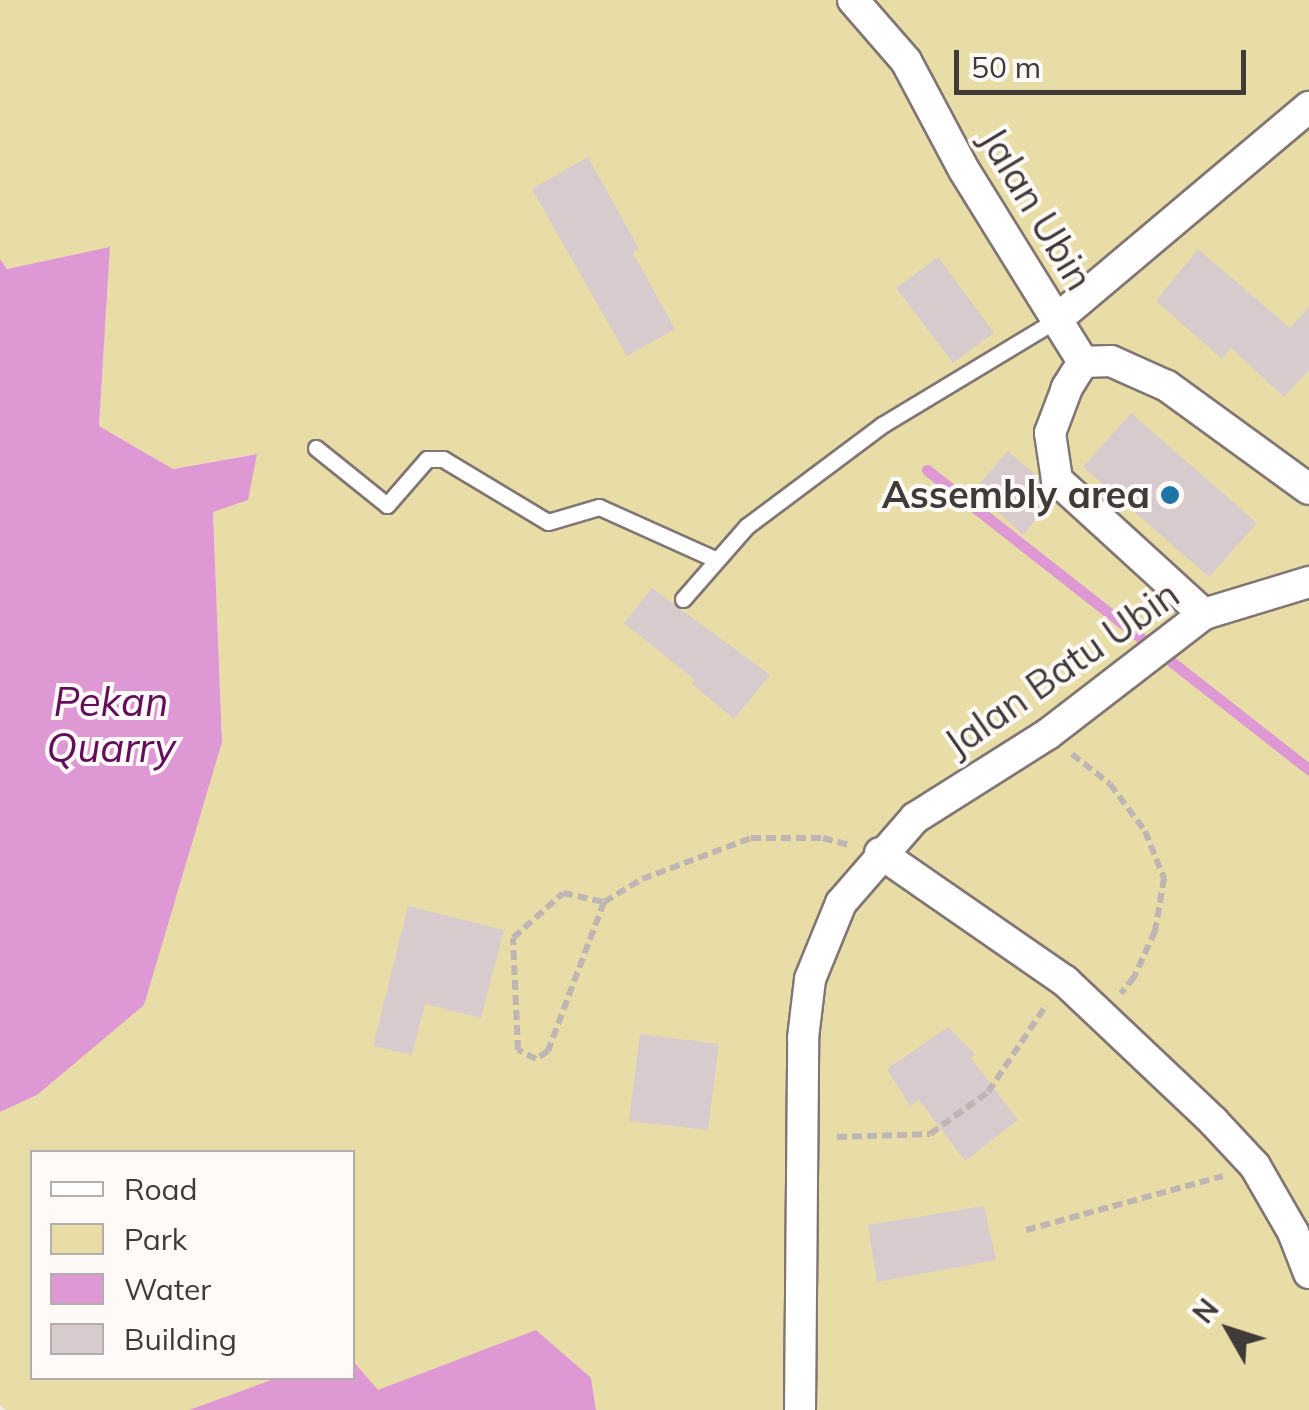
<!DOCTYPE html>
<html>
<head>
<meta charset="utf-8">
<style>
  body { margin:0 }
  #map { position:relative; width:1309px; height:1410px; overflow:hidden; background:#f7eae7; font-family:Mulish,sans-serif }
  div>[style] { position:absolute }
  .green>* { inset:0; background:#e8dda7 }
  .water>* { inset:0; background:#de98d3 }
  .stream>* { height:11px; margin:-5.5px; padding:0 5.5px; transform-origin:5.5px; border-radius:5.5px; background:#de98d3 }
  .building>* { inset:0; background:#d8cbce }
  .path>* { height:6px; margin-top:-3px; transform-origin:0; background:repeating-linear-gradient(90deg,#bfb5b2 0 10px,transparent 0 15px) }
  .roads { filter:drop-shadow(2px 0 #817673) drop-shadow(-2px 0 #817673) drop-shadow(0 2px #817673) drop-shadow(0 -2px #817673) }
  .service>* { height:15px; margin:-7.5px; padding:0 7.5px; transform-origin:7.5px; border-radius:7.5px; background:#fff }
  .minor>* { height:30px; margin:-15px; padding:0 15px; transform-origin:15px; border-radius:15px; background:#fff }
  .dots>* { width:28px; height:28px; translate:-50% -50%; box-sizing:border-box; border:5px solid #fffaf8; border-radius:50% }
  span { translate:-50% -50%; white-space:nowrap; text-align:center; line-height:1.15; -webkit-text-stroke:8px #fffaf8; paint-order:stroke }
  .street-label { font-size:38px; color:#403b39 }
  .poi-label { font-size:38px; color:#403b39; font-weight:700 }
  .right { translate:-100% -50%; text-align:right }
  .water-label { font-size:40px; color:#620e5a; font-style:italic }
  .legend { position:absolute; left:30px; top:1150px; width:325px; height:230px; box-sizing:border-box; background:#fffaf8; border:2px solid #b3aeac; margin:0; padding:12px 18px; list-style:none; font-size:30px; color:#403b39 }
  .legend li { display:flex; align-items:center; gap:20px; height:50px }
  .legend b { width:50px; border:2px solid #b3aeac }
  .north { position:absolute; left:1179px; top:1280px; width:100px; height:100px; -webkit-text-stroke:8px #fffaf8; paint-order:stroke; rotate:309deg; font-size:28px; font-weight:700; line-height:40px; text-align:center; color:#403b39 }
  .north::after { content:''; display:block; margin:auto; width:35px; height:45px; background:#403b39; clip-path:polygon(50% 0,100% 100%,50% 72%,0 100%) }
  .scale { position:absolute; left:954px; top:50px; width:292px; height:45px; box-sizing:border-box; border:5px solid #403b39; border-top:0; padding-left:12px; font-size:30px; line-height:35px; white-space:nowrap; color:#403b39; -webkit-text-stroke:8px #fffaf8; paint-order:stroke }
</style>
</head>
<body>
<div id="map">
  <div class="green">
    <div style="clip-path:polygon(0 0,1309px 0,1309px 1410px,596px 1410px,591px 1378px,380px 1390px,234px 1410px,376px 1389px,353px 1361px,352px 1152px,32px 1152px,32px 1378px,277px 1379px,189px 1410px,6px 1410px,0 1405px,0 1112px,37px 1095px,222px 742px,213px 511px,255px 454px,173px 469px,99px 426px,110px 248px,6px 269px,0 259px)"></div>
  </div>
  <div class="water">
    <div style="clip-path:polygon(110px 247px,99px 426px,173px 469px,257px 454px,248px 500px,213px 512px,222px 742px,144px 1005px,37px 1095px,0 1112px,0 259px,7px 269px)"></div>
    <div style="clip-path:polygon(536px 1330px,591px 1378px,596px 1410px,189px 1410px,277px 1378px,352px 1378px,353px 1361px,378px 1390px)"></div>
  </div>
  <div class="stream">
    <div style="left:927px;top:470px;width:486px;rotate:38.1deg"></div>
  </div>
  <div class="building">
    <div style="clip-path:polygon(588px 157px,639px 249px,633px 253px,675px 329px,627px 356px,532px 189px)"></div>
    <div style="clip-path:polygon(1198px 249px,1290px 328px,1309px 307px,1309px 370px,1284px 397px,1231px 348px,1222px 359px,1156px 301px)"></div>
    <div style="clip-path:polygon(938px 257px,994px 333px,953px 363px,896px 288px)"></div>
    <div style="clip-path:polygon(1131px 413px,1257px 523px,1209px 577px,1083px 467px)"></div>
    <div style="clip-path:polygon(1008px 451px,1038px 477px,1052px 501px,1023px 535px,974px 490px)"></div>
    <div style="clip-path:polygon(652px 588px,770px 675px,734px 719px,692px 684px,695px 680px,624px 623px)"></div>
    <div style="clip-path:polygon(408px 906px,504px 930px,481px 1018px,425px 1004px,412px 1055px,373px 1046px)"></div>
    <div style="clip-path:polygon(948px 1027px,975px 1054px,971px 1058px,1018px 1120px,965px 1161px,919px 1100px,910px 1106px,887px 1069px)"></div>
    <div style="clip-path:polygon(640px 1034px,719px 1044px,708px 1130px,629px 1121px)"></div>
    <div style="clip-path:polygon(984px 1206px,996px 1260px,877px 1282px,868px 1225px)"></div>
  </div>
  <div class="path">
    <div style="left:1072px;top:754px;width:48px;rotate:38.3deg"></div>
    <div style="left:1110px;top:784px;width:59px;rotate:53.3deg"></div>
    <div style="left:1145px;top:831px;width:51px;rotate:68deg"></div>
    <div style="left:1164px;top:878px;width:54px;rotate:99.6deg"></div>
    <div style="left:1155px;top:931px;width:51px;rotate:114.5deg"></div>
    <div style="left:1134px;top:977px;width:21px;rotate:129deg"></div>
    <div style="left:604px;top:902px;width:159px;rotate:110.6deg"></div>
    <div style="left:548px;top:1051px;width:14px;rotate:146deg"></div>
    <div style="left:536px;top:1059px;width:20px;rotate:-153deg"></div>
    <div style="left:518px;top:1050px;width:112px;rotate:-92.6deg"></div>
    <div style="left:513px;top:938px;width:67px;rotate:-42deg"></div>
    <div style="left:563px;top:893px;width:42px;rotate:12.4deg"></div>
    <div style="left:604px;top:902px;width:44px;rotate:-31.2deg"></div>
    <div style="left:642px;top:879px;width:116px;rotate:-20.6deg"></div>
    <div style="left:751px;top:838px;width:72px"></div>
    <div style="left:823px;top:838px;width:28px;rotate:15deg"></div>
    <div style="left:837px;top:1137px;width:93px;rotate:-1.8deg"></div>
    <div style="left:930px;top:1134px;width:72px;rotate:-35.9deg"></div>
    <div style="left:988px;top:1092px;width:102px;rotate:-56.2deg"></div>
    <div style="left:1026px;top:1230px;width:204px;rotate:-15.3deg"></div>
  </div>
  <div class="roads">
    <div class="service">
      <div style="left:316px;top:448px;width:91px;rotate:38.8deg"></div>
      <div style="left:387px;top:505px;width:61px;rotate:-49deg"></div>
      <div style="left:427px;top:459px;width:16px"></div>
      <div style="left:443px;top:459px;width:122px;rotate:31deg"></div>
      <div style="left:548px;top:522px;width:53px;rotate:-16.4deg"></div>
      <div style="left:599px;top:507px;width:129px;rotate:24.2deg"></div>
      <div style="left:683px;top:599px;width:97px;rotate:-48.8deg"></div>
      <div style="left:747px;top:526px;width:169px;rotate:-36.8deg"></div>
      <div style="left:882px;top:425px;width:203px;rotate:-31.1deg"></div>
    </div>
    <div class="minor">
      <div style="left:853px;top:0;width:81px;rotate:49deg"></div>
      <div style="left:906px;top:61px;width:123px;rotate:62deg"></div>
      <div style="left:964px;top:170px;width:226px;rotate:58.2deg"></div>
      <div style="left:1056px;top:320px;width:331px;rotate:-40.1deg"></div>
      <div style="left:1083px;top:362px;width:31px;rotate:122deg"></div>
      <div style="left:1067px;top:388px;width:48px;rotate:110.7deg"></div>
      <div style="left:1050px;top:433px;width:48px;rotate:81.5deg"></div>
      <div style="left:1057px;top:480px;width:199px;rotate:42.4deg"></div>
      <div style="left:1083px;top:362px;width:28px;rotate:-2deg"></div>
      <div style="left:1111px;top:361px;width:61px;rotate:24.1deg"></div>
      <div style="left:1167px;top:386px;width:175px;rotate:36deg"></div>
      <div style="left:880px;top:853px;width:225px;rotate:34.7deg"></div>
      <div style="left:1065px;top:981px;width:204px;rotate:43.4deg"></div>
      <div style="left:1213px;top:1121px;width:62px;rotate:47deg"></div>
      <div style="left:1255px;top:1166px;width:76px;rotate:60.1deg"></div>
      <div style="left:1293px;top:1232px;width:44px;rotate:68.7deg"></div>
      <div style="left:800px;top:1410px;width:372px;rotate:-89.5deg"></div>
      <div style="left:803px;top:1038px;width:59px;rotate:-83.2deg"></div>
      <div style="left:810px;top:979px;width:82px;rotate:-67.8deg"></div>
      <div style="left:841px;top:903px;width:113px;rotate:-49deg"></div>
      <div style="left:915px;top:818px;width:157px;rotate:-32.3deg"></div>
      <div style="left:1048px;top:734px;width:197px;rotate:-37.6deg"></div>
      <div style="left:1204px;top:614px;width:110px;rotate:-16.9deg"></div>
    </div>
  </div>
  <div class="dots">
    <div style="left:1170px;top:495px;background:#1d76a5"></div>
  </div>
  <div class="street-label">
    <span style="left:1036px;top:209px;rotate:59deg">Jalan Ubin</span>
    <span style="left:1062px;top:669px;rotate:-35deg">Jalan Batu Ubin</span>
  </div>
  <div class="poi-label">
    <span class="right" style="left:1150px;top:495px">Assembly area</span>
  </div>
  <div class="water-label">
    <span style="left:111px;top:724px">Pekan<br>Quarry</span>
  </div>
  <ul class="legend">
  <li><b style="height:12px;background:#fff"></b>Road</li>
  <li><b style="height:28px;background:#e8dda7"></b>Park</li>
  <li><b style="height:28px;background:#de98d3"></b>Water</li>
  <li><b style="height:28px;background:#d8cbce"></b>Building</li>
  </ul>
  <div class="north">N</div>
  <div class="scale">50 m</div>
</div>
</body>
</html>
